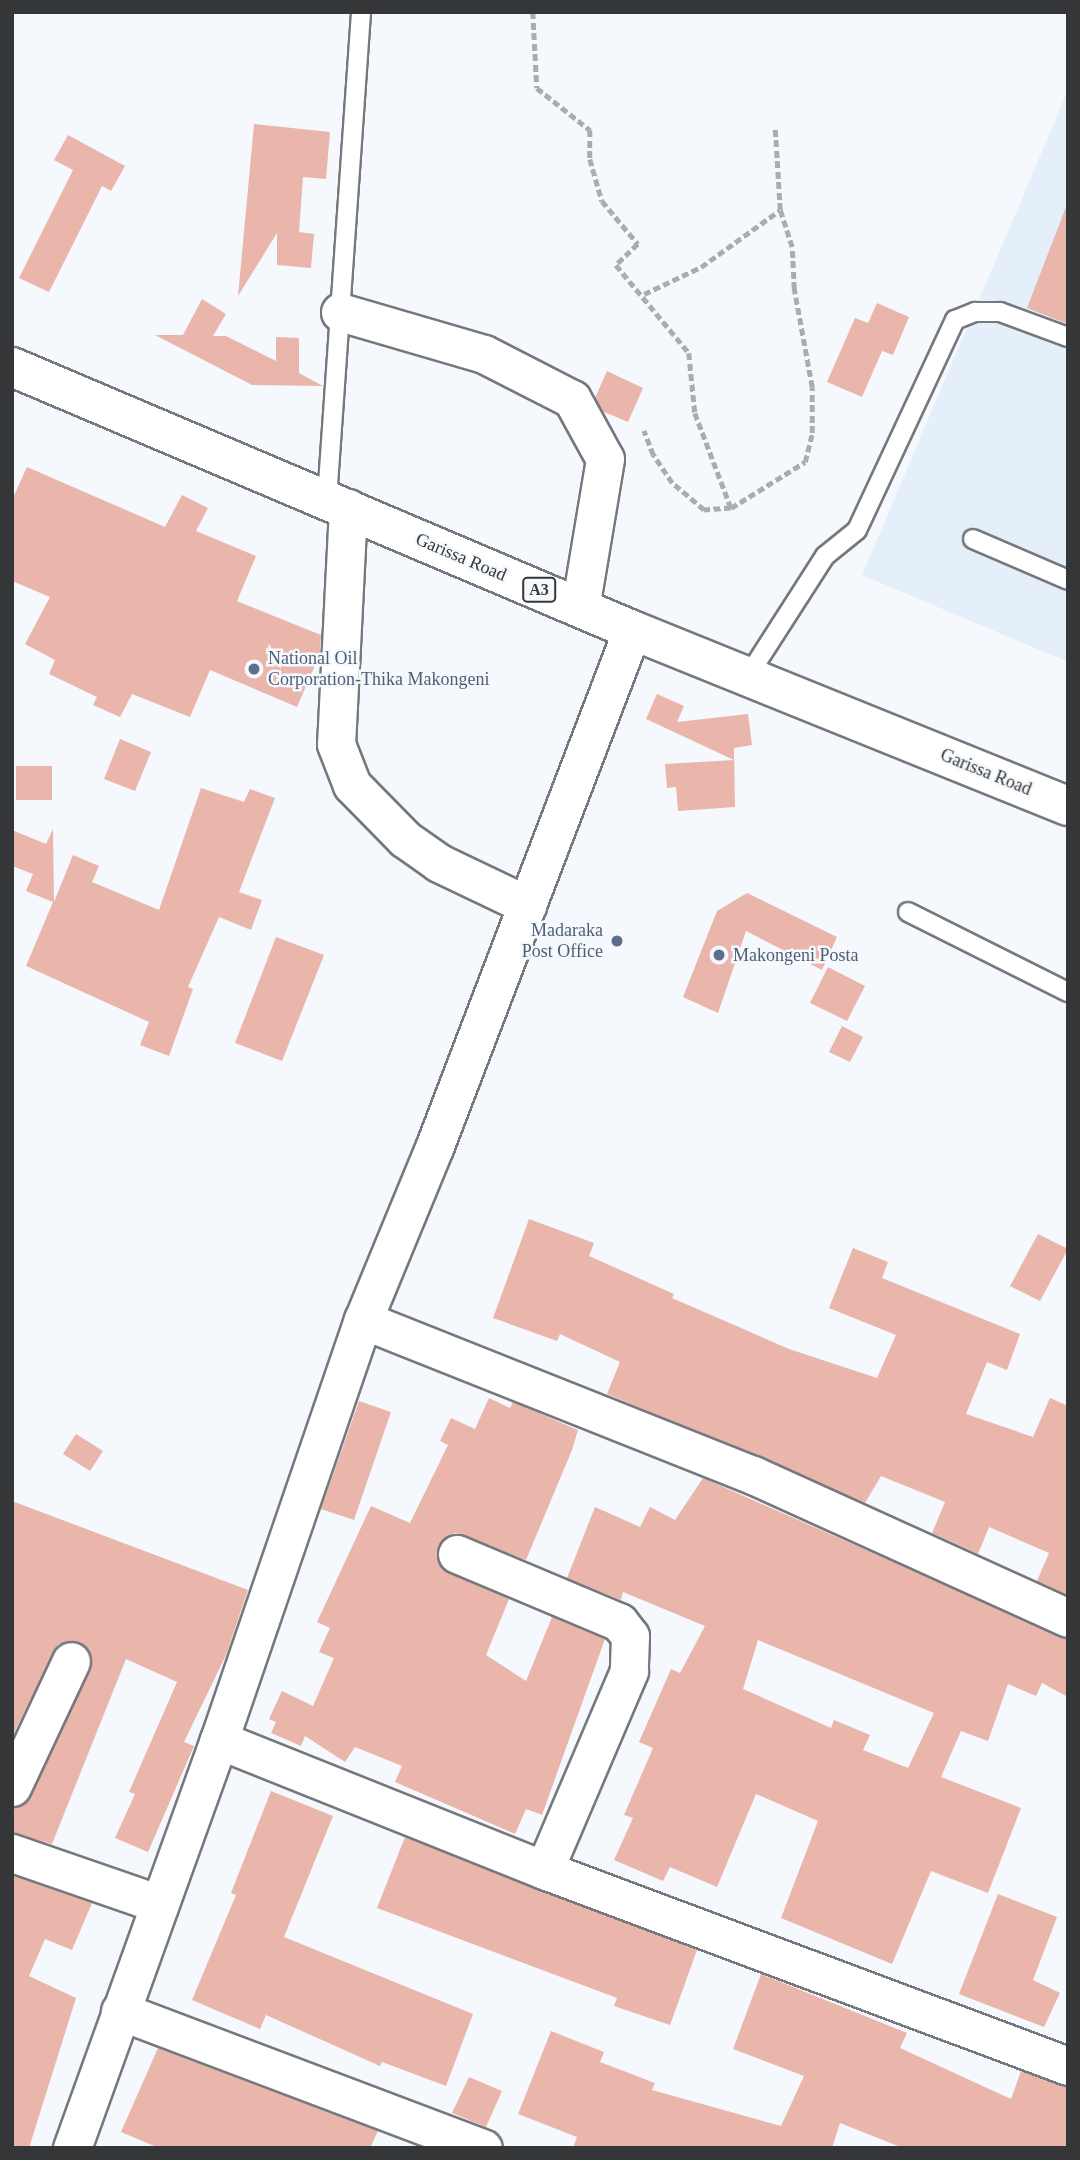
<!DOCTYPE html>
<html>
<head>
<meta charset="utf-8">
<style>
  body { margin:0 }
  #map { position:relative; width:1080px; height:2160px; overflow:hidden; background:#f5f9fd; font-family:Georgia,serif }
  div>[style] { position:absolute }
  .built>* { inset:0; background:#e5eff9 }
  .building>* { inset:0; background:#eab5ab }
  .path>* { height:4.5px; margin-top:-2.25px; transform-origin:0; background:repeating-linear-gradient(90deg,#aaadb0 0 7px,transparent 0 10.5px) }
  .roads { filter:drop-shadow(2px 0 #75787c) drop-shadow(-2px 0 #75787c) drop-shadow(0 2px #75787c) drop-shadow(0 -2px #75787c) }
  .lane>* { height:18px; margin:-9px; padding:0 9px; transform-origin:9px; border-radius:9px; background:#fff }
  .street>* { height:37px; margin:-18.5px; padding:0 18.5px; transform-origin:18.5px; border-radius:18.5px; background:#fff }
  .highway>* { height:38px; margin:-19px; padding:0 19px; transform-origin:19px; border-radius:19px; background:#fff }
  .dots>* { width:19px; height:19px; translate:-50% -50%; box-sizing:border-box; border:4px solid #f5f9fd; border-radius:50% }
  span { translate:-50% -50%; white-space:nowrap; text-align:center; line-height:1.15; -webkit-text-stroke:5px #f5f9fd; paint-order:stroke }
  .shield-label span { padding:2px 5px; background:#f5f9fd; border:2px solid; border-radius:5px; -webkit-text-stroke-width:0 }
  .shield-label { font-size:16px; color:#343637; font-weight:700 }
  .street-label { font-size:18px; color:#343637 }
  .service-label { font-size:18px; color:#4e5e75 }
  .left { translate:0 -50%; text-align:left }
  .right { translate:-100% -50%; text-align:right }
  .frame { position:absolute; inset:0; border:14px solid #343637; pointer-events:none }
</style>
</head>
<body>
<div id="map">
  <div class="built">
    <div style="clip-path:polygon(1068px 90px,1068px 662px,862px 575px)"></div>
  </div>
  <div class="building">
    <div style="clip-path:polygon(254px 124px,330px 132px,326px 179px,303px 177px,299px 232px,314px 234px,311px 268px,277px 265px,277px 233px,238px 296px)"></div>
    <div style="clip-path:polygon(68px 135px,125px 166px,111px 191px,102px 186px,49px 292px,19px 278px,73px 170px,54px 160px)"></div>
    <div style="clip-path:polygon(1066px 207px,1068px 207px,1068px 324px,1027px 308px)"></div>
    <div style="clip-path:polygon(202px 299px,226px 314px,213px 336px,226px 336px,276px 361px,276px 337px,299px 338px,299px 373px,323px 386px,252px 385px,155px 335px,183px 335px)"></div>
    <div style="clip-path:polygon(877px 303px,909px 317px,893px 355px,882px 351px,862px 397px,827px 382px,855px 318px,868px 323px)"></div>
    <div style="clip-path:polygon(607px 371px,643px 388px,628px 422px,602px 411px,595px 398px)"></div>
    <div style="clip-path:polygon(27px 467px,165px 527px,182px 495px,208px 508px,196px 531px,256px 556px,237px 601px,321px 635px,320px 654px,297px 707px,210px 670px,190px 717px,132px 694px,120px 717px,93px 705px,97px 697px,49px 674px,55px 660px,25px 644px,50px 597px,12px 581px,12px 500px)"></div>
    <div style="clip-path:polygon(657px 694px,684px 706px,677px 722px,748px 714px,752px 745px,734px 748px,735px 807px,678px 811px,676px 787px,667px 788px,665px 764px,734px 760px,646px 719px)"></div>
    <div style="clip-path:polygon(120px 739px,151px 752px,135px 791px,104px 779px)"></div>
    <div style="clip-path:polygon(16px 766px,52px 766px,52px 800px,16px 800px)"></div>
    <div style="clip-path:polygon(201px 788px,244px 802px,250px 789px,275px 798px,239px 892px,262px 900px,251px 930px,219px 917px,188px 987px,193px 989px,169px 1056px,140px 1045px,149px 1022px,26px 966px,53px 902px,26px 891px,33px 874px,12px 866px,12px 830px,46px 844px,53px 829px,54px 902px,73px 855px,99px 866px,92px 882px,159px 910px)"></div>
    <div style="clip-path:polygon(747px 893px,837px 937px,822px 970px,746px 931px,718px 1013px,683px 997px,717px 911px)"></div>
    <div style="clip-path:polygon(276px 937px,324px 955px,282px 1061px,235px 1043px)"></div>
    <div style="clip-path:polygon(828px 967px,865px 986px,847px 1021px,810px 1003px)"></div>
    <div style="clip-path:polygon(842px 1026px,863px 1037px,850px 1062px,829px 1052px)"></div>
    <div style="clip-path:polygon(529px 1219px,594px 1243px,589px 1256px,674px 1294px,672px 1298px,789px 1349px,877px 1378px,896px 1335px,829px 1308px,853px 1248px,888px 1262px,882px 1278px,1020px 1334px,1007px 1370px,987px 1362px,966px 1414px,1033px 1437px,1050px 1398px,1068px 1406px,1068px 1595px,1037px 1581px,1049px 1553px,989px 1527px,978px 1554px,932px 1533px,945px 1502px,881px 1476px,865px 1503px,607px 1394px,620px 1362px,560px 1334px,557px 1341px,493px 1318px)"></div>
    <div style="clip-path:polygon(1038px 1234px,1068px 1249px,1040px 1301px,1010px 1286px)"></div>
    <div style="clip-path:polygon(489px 1398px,510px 1408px,513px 1402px,578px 1430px,572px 1450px,526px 1560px,455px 1533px,438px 1545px,440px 1566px,509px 1599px,486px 1655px,526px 1681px,552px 1617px,605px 1639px,542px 1815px,526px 1809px,515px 1834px,395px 1782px,402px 1766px,355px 1747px,345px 1762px,305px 1736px,301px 1746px,271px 1733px,276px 1722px,269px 1719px,282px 1691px,313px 1706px,334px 1658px,319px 1652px,330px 1628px,317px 1622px,371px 1506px,410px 1523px,448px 1445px,440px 1441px,451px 1418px,475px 1429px)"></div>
    <div style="clip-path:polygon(359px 1401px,391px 1412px,354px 1520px,321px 1509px)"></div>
    <div style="clip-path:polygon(76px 1434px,103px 1451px,90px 1471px,63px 1454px)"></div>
    <div style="clip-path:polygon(evenodd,703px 1478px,1068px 1639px,1068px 1697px,1042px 1683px,1036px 1696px,1008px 1684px,988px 1741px,961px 1731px,941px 1777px,1021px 1808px,988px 1893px,931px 1871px,892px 1964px,781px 1918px,818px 1821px,756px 1794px,717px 1887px,670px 1867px,663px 1881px,614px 1860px,633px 1818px,624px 1815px,653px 1748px,639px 1742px,671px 1669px,680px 1673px,705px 1626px,623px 1592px,621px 1600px,567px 1578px,595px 1507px,640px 1527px,650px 1507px,675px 1520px,703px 1478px,758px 1640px,934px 1713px,908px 1768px,863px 1750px,870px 1735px,834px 1720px,831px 1728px,743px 1689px,758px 1640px)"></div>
    <div style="clip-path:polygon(12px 1501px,248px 1590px,226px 1655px,184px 1742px,194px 1746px,148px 1852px,115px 1838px,135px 1794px,129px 1792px,177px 1682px,126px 1659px,52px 1844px,12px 1833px,12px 1808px,31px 1796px,92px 1660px,79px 1642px,58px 1644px,12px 1737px)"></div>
    <div style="clip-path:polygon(271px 1791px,333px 1816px,284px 1937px,473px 2014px,446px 2086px,382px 2062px,380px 2066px,266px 2015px,260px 2029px,192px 2000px,236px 1895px,231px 1893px)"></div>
    <div style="clip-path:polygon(405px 1837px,697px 1950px,670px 2025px,614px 2006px,617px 1998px,377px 1908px)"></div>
    <div style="clip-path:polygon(12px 1875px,92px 1903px,72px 1950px,45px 1939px,29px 1976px,76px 1998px,29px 2148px,12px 2148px)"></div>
    <div style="clip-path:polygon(998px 1894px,1057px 1917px,1033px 1980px,1060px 1993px,1044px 2027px,959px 1994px)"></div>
    <div style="clip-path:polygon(761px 1974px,907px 2033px,900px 2048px,1011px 2099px,1021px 2071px,1068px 2086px,1068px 2148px,903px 2148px,840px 2123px,832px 2148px,573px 2148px,577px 2137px,518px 2114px,551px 2031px,604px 2052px,600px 2062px,655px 2083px,652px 2090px,781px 2126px,804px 2076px,733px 2049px)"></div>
    <div style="clip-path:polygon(158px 2048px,378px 2131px,370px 2148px,159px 2148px,121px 2132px)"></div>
    <div style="clip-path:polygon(469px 2077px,502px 2091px,486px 2127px,452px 2113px)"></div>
  </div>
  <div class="path">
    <div style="left:533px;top:12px;width:76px;rotate:87deg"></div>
    <div style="left:537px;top:88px;width:68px;rotate:38.4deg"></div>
    <div style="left:590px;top:130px;width:29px;rotate:90deg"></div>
    <div style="left:590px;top:159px;width:44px;rotate:74.1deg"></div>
    <div style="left:602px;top:201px;width:56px;rotate:50.1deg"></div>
    <div style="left:638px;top:244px;width:30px;rotate:136deg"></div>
    <div style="left:616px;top:265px;width:114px;rotate:50.3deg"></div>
    <div style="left:689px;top:353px;width:60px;rotate:84.3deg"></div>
    <div style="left:695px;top:413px;width:102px;rotate:69.2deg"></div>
    <div style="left:731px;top:508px;width:27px;rotate:176deg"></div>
    <div style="left:704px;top:510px;width:42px;rotate:-139.8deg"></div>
    <div style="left:672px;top:483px;width:34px;rotate:-124deg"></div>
    <div style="left:653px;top:455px;width:26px;rotate:-111deg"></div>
    <div style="left:644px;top:294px;width:63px;rotate:-25.3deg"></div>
    <div style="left:701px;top:267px;width:97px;rotate:-35.8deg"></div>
    <div style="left:780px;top:210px;width:82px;rotate:-93.5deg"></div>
    <div style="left:731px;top:508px;width:87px;rotate:-31.9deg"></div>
    <div style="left:805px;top:462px;width:30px;rotate:-76deg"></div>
    <div style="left:812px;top:433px;width:46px;rotate:-90deg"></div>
    <div style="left:812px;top:387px;width:100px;rotate:-100.4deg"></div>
    <div style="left:794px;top:289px;width:42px;rotate:-92.7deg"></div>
    <div style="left:792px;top:247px;width:39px;rotate:-108deg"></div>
  </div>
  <div class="roads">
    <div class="lane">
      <div style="left:327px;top:499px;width:488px;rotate:-86deg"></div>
      <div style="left:973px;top:539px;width:103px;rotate:23.3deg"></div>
      <div style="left:748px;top:676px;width:143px;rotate:-57.3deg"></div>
      <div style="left:825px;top:556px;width:41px;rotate:-39.1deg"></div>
      <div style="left:857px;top:530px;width:232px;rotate:-65deg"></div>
      <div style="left:955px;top:320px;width:22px;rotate:-22deg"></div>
      <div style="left:975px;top:312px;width:25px"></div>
      <div style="left:1000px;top:312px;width:72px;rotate:20.2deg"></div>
      <div style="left:908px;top:912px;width:179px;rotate:26.6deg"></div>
    </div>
    <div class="street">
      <div style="left:340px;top:312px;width:150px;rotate:16.3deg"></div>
      <div style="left:484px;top:354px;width:99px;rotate:27.1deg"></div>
      <div style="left:572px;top:399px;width:68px;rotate:61.2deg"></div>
      <div style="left:605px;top:459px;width:151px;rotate:99.5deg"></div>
      <div style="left:348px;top:508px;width:236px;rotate:92.9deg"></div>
      <div style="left:336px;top:744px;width:44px;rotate:68.7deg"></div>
      <div style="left:352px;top:785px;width:76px;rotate:45.5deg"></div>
      <div style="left:405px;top:839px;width:42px;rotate:35.2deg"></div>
      <div style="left:439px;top:863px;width:98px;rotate:25.5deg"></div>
      <div style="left:363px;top:1320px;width:420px;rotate:21.7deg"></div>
      <div style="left:753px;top:1475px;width:346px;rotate:24.4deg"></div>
      <div style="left:457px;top:1554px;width:176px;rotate:22.8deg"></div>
      <div style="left:619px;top:1622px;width:18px;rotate:52deg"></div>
      <div style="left:630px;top:1636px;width:35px;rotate:92deg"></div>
      <div style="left:629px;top:1671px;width:216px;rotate:113.1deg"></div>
      <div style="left:219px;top:1740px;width:350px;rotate:21.8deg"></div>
      <div style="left:544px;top:1870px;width:559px;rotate:20.51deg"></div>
      <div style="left:12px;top:1787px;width:139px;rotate:-64.9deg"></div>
      <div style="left:12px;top:1853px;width:156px;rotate:19.1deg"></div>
      <div style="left:120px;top:2011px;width:388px;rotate:20.7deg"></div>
      <div style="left:72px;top:2148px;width:434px;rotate:-70.2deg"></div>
      <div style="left:219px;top:1740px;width:444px;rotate:-71.1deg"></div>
      <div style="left:363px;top:1320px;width:186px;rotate:-67.6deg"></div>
      <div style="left:434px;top:1148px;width:555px;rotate:-69.08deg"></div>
    </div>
    <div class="highway">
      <div style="left:12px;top:367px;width:673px;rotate:22.99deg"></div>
      <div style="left:632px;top:630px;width:470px;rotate:22deg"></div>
    </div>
  </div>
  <div class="dots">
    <div style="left:254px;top:669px;background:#5c6f8a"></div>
    <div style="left:617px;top:941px;background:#5c6f8a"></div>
    <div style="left:719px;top:955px;background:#5c6f8a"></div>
  </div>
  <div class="shield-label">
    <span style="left:539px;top:590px">A3</span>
  </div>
  <div class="street-label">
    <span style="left:461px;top:557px;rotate:23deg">Garissa Road</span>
    <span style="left:986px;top:772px;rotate:22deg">Garissa Road</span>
  </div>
  <div class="service-label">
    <span class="left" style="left:268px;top:669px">National Oil<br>Corporation-Thika Makongeni</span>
    <span class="right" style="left:603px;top:941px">Madaraka<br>Post Office</span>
    <span class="left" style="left:733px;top:955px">Makongeni Posta</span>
  </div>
  <div class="frame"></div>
</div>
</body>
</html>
